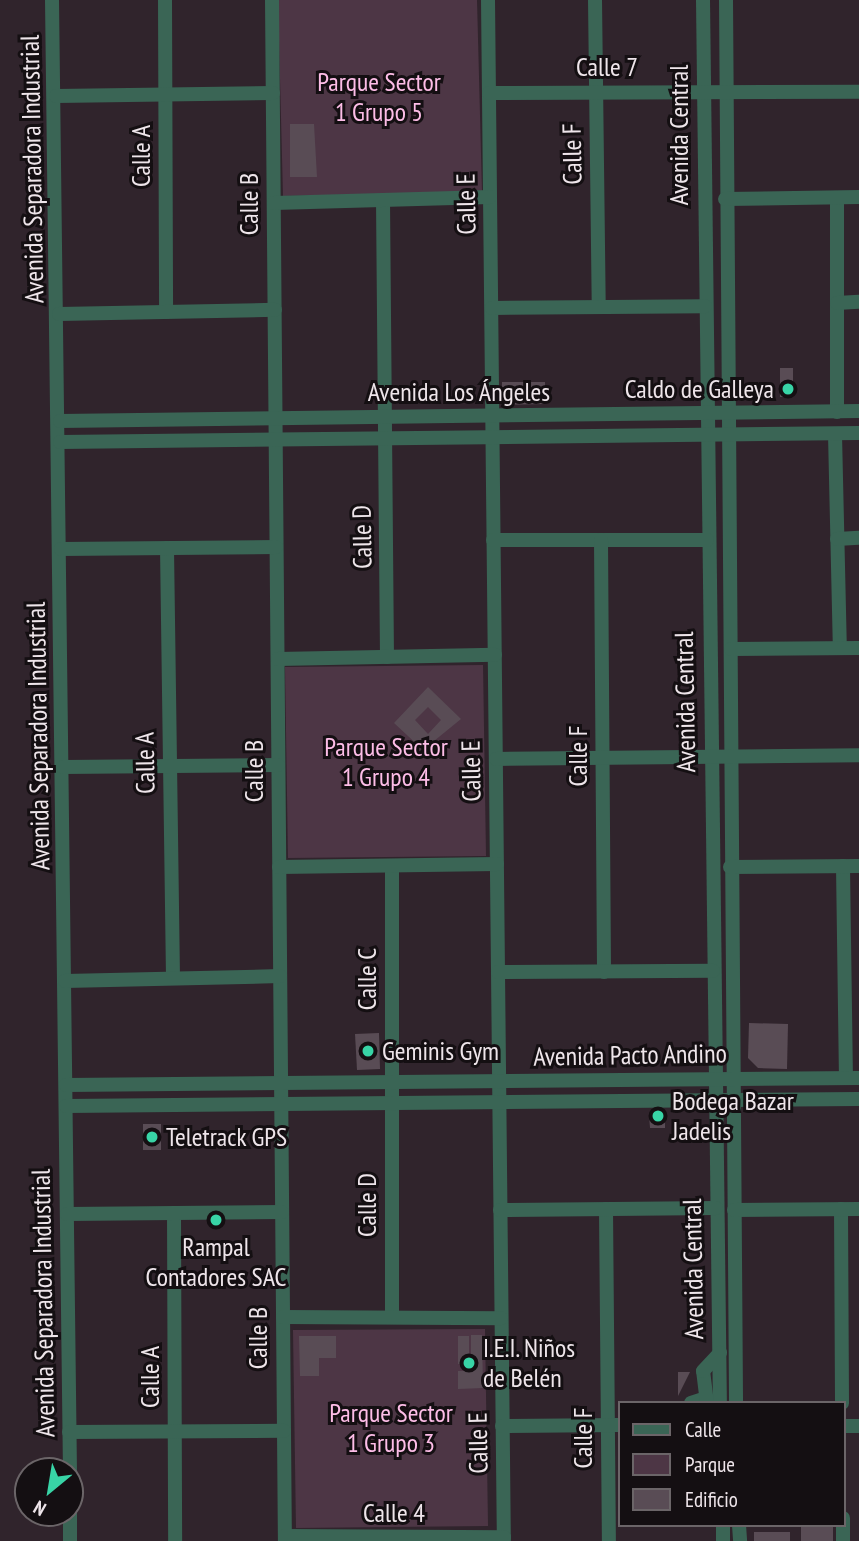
<!DOCTYPE html>
<html>
<head>
<meta charset="utf-8">
<style>
  body { margin:0 }
  #map { position:relative; width:859px; height:1541px; overflow:hidden; background:#30242c; font-family:"PT Sans Narrow",sans-serif }
  div>[style] { position:absolute }
  .green>* { inset:0; background:#4d3645 }
  .building>* { inset:0; background:#594c55 }
  .minor>* { height:14px; margin:-7px; padding:0 7px; transform-origin:7px; border-radius:7px; background:#3a6555 }
  .dots>* { width:19px; height:19px; translate:-50% -50%; box-sizing:border-box; border:4px solid #140f12; border-radius:50% }
  span { translate:-50% -50%; white-space:nowrap; text-align:center; line-height:1.15; -webkit-text-stroke:6px #140f12; paint-order:stroke }
  .street-label { font-size:26px; color:#eee5ea }
  .park-label { font-size:26px; color:#fdbde7 }
  .poi-label { font-size:26px; color:#eee5ea }
  .right { translate:-100% -50%; text-align:right }
  .left { translate:0 -50%; text-align:left }
  .legend { position:absolute; left:618px; top:1401px; width:228px; height:126px; box-sizing:border-box; background:#140f12; border:2px solid #6b6568; margin:0; padding:9px 12px; list-style:none; font-size:21px; color:#eee5ea }
  .legend li { display:flex; align-items:center; gap:14px; height:35px }
  .legend b { width:35px; border:2px solid #6b6568 }
  .north { position:absolute; left:14px; top:1457px; width:70px; height:70px; box-sizing:border-box; background:#140f12; border:2px solid #6b6568; border-radius:50%; rotate:210deg; font-size:19px; font-weight:700; line-height:28px; text-align:center; color:#eee5ea }
  .north::after { content:''; display:block; margin:auto; width:24px; height:32px; background:#38d4a6; clip-path:polygon(50% 0,100% 100%,50% 72%,0 100%) }
</style>
</head>
<body>
<div id="map">
  <div class="green">
    <div style="clip-path:polygon(278px 0,477px 0,482px 192px,283px 196px)"></div>
    <div style="clip-path:polygon(483px 665px,486px 856px,288px 858px,285px 667px)"></div>
    <div style="clip-path:polygon(485px 1329px,488px 1526px,296px 1528px,293px 1330px)"></div>
  </div>
  <div class="building">
    <div style="clip-path:polygon(290px 124px,314px 124px,317px 177px,290px 177px)"></div>
    <div style="clip-path:polygon(780px 368px,793px 368px,793px 397px,780px 397px)"></div>
    <div style="clip-path:polygon(502px 382px,545px 382px,546px 404px,502px 405px)"></div>
    <div style="clip-path:polygon(evenodd,428px 687px,461px 719px,423px 750px,394px 723px,428px 687px,428px 707px,441px 720px,428px 734px,415px 720px,428px 707px)"></div>
    <div style="clip-path:polygon(749px 1023px,788px 1024px,787px 1069px,758px 1068px,748px 1058px)"></div>
    <div style="clip-path:polygon(379px 1033px,380px 1069px,357px 1070px,355px 1034px)"></div>
    <div style="clip-path:polygon(677px 1049px,705px 1049px,705px 1065px,677px 1065px)"></div>
    <div style="clip-path:polygon(665px 1113px,665px 1128px,650px 1128px,649px 1114px)"></div>
    <div style="clip-path:polygon(143px 1124px,161px 1124px,161px 1150px,143px 1150px)"></div>
    <div style="clip-path:polygon(471px 1335px,482px 1335px,483px 1388px,458px 1389px,458px 1371px,471px 1371px)"></div>
    <div style="clip-path:polygon(299px 1336px,336px 1336px,336px 1358px,319px 1358px,319px 1376px,300px 1376px)"></div>
    <div style="clip-path:polygon(458px 1336px,469px 1336px,469px 1364px,458px 1364px)"></div>
    <div style="clip-path:polygon(678px 1372px,690px 1372px,678px 1396px)"></div>
    <div style="clip-path:polygon(801px 1525px,833px 1525px,833px 1541px,801px 1541px)"></div>
    <div style="clip-path:polygon(754px 1532px,790px 1532px,790px 1541px,754px 1541px)"></div>
  </div>
  <div class="minor">
    <div style="left:52px;top:0;width:1471px;rotate:89.3deg"></div>
    <div style="left:165px;top:0;width:312px;rotate:89.8deg"></div>
    <div style="left:272px;top:0;width:1541px;rotate:89.52deg"></div>
    <div style="left:488px;top:0;width:1541px;rotate:89.41deg"></div>
    <div style="left:595px;top:0;width:307px;rotate:89.3deg"></div>
    <div style="left:703px;top:0;width:1403px;rotate:89.31deg"></div>
    <div style="left:726px;top:0;width:1403px;rotate:89.59deg"></div>
    <div style="left:489px;top:93px;width:370px;rotate:-0.2deg"></div>
    <div style="left:56px;top:96px;width:217px;rotate:-0.8deg"></div>
    <div style="left:837px;top:198px;width:214px;rotate:90deg"></div>
    <div style="left:725px;top:199px;width:134px;rotate:-0.9deg"></div>
    <div style="left:383px;top:200px;width:457px;rotate:89.5deg"></div>
    <div style="left:274px;top:203px;width:216px;rotate:-1.6deg"></div>
    <div style="left:837px;top:303px;width:22px;rotate:-3deg"></div>
    <div style="left:492px;top:308px;width:213px;rotate:-0.5deg"></div>
    <div style="left:59px;top:314px;width:216px;rotate:-1.1deg"></div>
    <div style="left:60px;top:421px;width:799px;rotate:-0.72deg"></div>
    <div style="left:835px;top:434px;width:214px;rotate:88.7deg"></div>
    <div style="left:60px;top:442px;width:799px;rotate:-0.65deg"></div>
    <div style="left:837px;top:539px;width:22px;rotate:-3deg"></div>
    <div style="left:493px;top:540px;width:214px"></div>
    <div style="left:601px;top:540px;width:432px;rotate:89.6deg"></div>
    <div style="left:167px;top:548px;width:430px;rotate:89.2deg"></div>
    <div style="left:61px;top:549px;width:215px;rotate:-0.5deg"></div>
    <div style="left:731px;top:649px;width:128px;rotate:-0.4deg"></div>
    <div style="left:278px;top:659px;width:217px;rotate:-1.1deg"></div>
    <div style="left:496px;top:759px;width:363px;rotate:-0.6deg"></div>
    <div style="left:63px;top:767px;width:215px;rotate:-0.5deg"></div>
    <div style="left:392px;top:866px;width:451px;rotate:90deg"></div>
    <div style="left:843px;top:866px;width:212px;rotate:89.2deg"></div>
    <div style="left:279px;top:867px;width:218px;rotate:-0.8deg"></div>
    <div style="left:730px;top:867px;width:129px;rotate:-0.4deg"></div>
    <div style="left:498px;top:972px;width:215px;rotate:-0.3deg"></div>
    <div style="left:65px;top:981px;width:215px;rotate:-1.3deg"></div>
    <div style="left:66px;top:1085px;width:793px;rotate:-0.51deg"></div>
    <div style="left:66px;top:1106px;width:793px;rotate:-0.51deg"></div>
    <div style="left:606px;top:1209px;width:332px;rotate:89.5deg"></div>
    <div style="left:841px;top:1209px;width:194px;rotate:89.7deg"></div>
    <div style="left:500px;top:1210px;width:216px;rotate:-0.5deg"></div>
    <div style="left:734px;top:1210px;width:125px;rotate:-0.5deg"></div>
    <div style="left:174px;top:1213px;width:328px;rotate:89.8deg"></div>
    <div style="left:67px;top:1214px;width:215px;rotate:-0.5deg"></div>
    <div style="left:283px;top:1317px;width:218px;rotate:0.3deg"></div>
    <div style="left:691px;top:1403px;width:13px;rotate:-18deg"></div>
    <div style="left:707px;top:1403px;width:32px;rotate:-97deg"></div>
    <div style="left:703px;top:1371px;width:25px;rotate:-47deg"></div>
    <div style="left:502px;top:1426px;width:117px;rotate:-0.5deg"></div>
    <div style="left:843px;top:1426px;width:16px"></div>
    <div style="left:69px;top:1432px;width:215px;rotate:-0.3deg"></div>
    <div style="left:70px;top:1513px;width:28px;rotate:90deg"></div>
    <div style="left:843px;top:1518px;width:23px;rotate:90deg"></div>
    <div style="left:723px;top:1525px;width:16px;rotate:90deg"></div>
    <div style="left:739px;top:1525px;width:16px;rotate:86deg"></div>
    <div style="left:285px;top:1536px;width:219px;rotate:0.3deg"></div>
  </div>
  <div class="dots">
    <div style="left:788px;top:389px;background:#38d4a6"></div>
    <div style="left:368px;top:1051px;background:#38d4a6"></div>
    <div style="left:658px;top:1116px;background:#38d4a6"></div>
    <div style="left:152px;top:1137px;background:#38d4a6"></div>
    <div style="left:216px;top:1220px;background:#38d4a6"></div>
    <div style="left:469px;top:1363px;background:#38d4a6"></div>
  </div>
  <div class="street-label">
    <span style="left:607px;top:67px">Calle 7</span>
    <span style="left:679px;top:135px;rotate:-90deg">Avenida Central</span>
    <span style="left:572px;top:154px;rotate:-91deg">Calle F</span>
    <span style="left:141px;top:156px;rotate:-90deg">Calle A</span>
    <span style="left:32px;top:169px;rotate:-91deg">Avenida Separadora Industrial</span>
    <span style="left:249px;top:204px;rotate:-90deg">Calle B</span>
    <span style="left:466px;top:204px;rotate:-91deg">Calle E</span>
    <span style="left:459px;top:392px">Avenida Los Ángeles</span>
    <span style="left:362px;top:537px;rotate:-91deg">Calle D</span>
    <span style="left:685px;top:702px;rotate:-91deg">Avenida Central</span>
    <span style="left:38px;top:736px;rotate:-91deg">Avenida Separadora Industrial</span>
    <span style="left:578px;top:756px;rotate:-90deg">Calle F</span>
    <span style="left:145px;top:763px;rotate:-91deg">Calle A</span>
    <span style="left:254px;top:771px;rotate:-90deg">Calle B</span>
    <span style="left:471px;top:771px;rotate:-91deg">Calle E</span>
    <span style="left:367px;top:979px;rotate:-90deg">Calle C</span>
    <span style="left:630px;top:1055px;rotate:-1deg">Avenida Pacto Andino</span>
    <span style="left:367px;top:1205px;rotate:-90deg">Calle D</span>
    <span style="left:693px;top:1269px;rotate:-91deg">Avenida Central</span>
    <span style="left:43px;top:1303px;rotate:-91deg">Avenida Separadora Industrial</span>
    <span style="left:258px;top:1338px;rotate:-90deg">Calle B</span>
    <span style="left:150px;top:1377px;rotate:-90deg">Calle A</span>
    <span style="left:583px;top:1438px;rotate:-90deg">Calle F</span>
    <span style="left:478px;top:1443px;rotate:-91deg">Calle E</span>
    <span style="left:394px;top:1513px">Calle 4</span>
  </div>
  <div class="park-label">
    <span style="left:379px;top:97px">Parque Sector<br>1 Grupo 5</span>
    <span style="left:386px;top:762px">Parque Sector<br>1 Grupo 4</span>
    <span style="left:391px;top:1428px">Parque Sector<br>1 Grupo 3</span>
  </div>
  <div class="poi-label">
    <span class="right" style="left:774px;top:389px">Caldo de Galleya</span>
    <span class="left" style="left:382px;top:1051px">Geminis Gym</span>
    <span class="left" style="left:672px;top:1116px">Bodega Bazar<br>Jadelis</span>
    <span class="left" style="left:166px;top:1137px">Teletrack GPS</span>
    <span style="left:216px;top:1262px">Rampal<br>Contadores SAC</span>
    <span class="left" style="left:483px;top:1363px">I.E.I. Niños<br>de Belén</span>
  </div>
  <ul class="legend">
  <li><b style="height:9px;background:#3a6555"></b>Calle</li>
  <li><b style="height:19px;background:#4d3645"></b>Parque</li>
  <li><b style="height:19px;background:#594c55"></b>Edificio</li>
  </ul>
  <div class="north">N</div>
</div>
</body>
</html>
